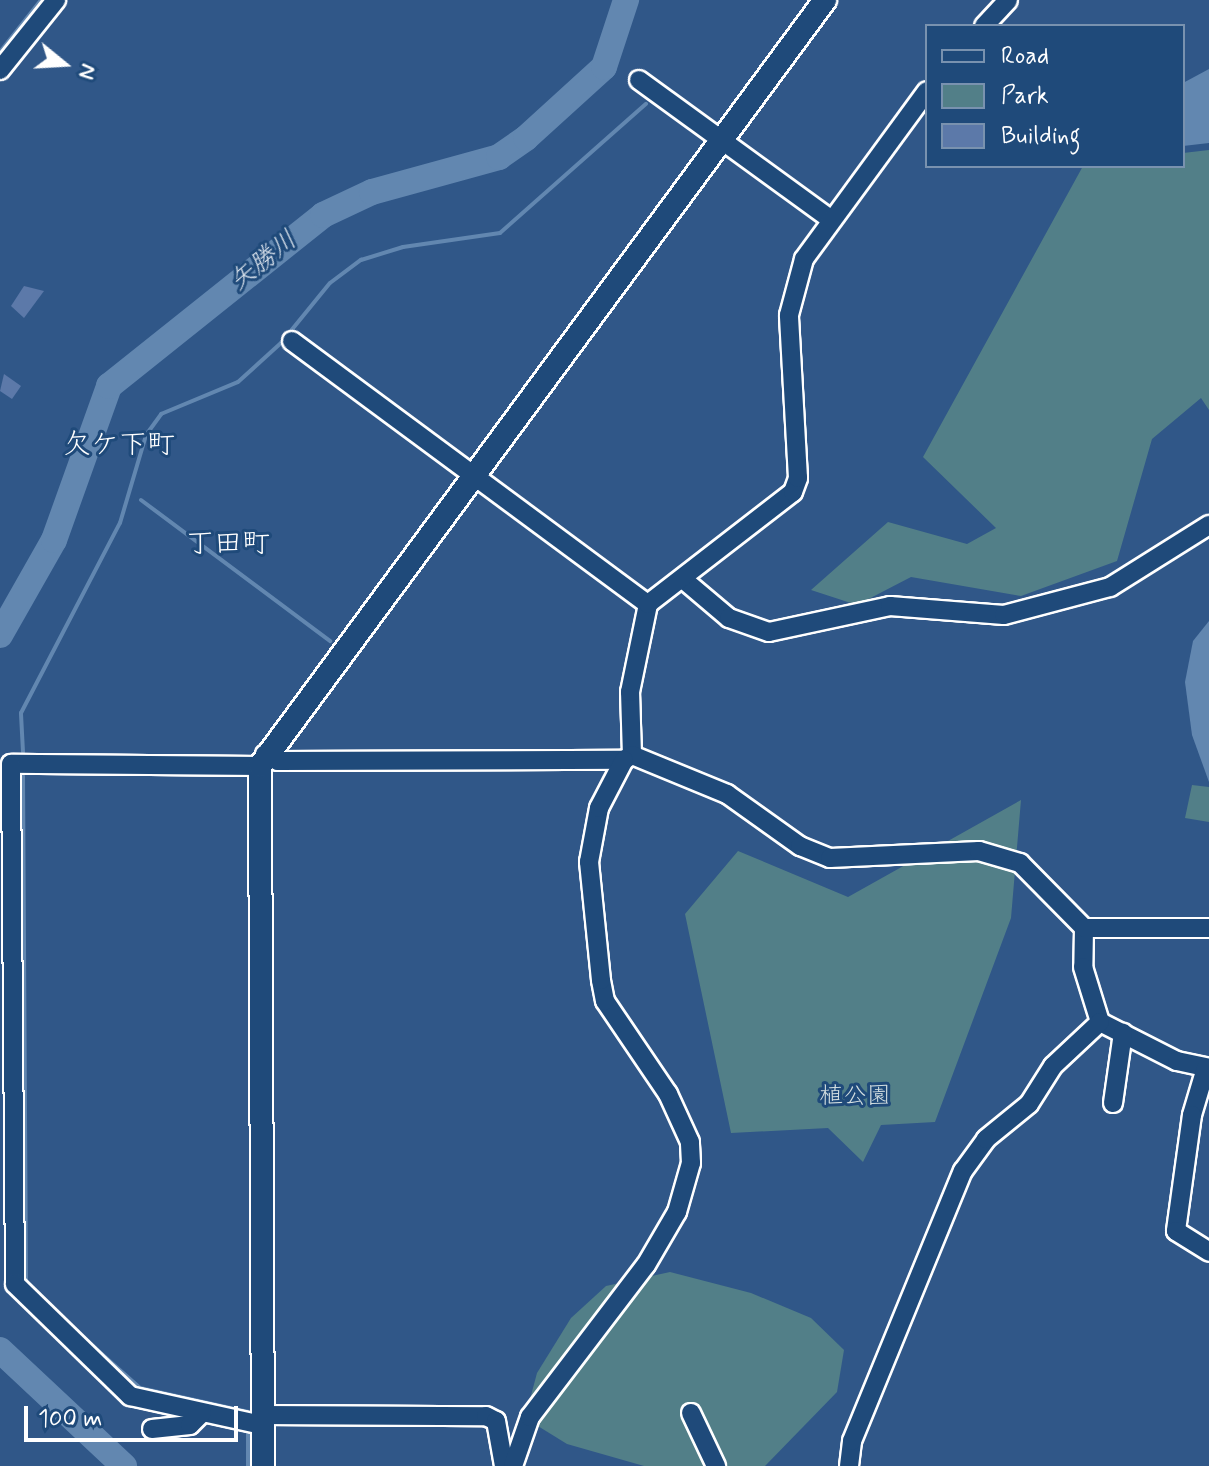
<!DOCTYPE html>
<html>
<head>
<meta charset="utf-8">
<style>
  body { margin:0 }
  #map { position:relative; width:1209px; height:1466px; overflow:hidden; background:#305788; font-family:Mynerve,"Klee One",sans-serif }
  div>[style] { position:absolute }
  .green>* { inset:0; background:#527f88 }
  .water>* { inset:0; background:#6287b0 }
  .stream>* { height:4px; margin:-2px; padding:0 2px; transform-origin:2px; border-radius:2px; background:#6287b0 }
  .river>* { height:26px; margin:-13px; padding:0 13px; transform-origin:13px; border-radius:13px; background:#6287b0 }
  .building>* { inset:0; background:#5c79a9 }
  .roads { filter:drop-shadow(2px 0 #fff) drop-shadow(-2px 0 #fff) drop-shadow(0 2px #fff) drop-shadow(0 -2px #fff) }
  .minor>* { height:18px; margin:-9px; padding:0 9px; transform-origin:9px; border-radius:9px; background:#1f4a7a }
  .tertiary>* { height:22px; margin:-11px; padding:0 11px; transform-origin:11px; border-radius:11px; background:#1f4a7a }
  span { translate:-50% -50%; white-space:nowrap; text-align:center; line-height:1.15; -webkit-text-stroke:6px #1f4a7a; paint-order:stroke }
  .park-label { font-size:24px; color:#d4dfe1 }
  .water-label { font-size:26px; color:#d8e1eb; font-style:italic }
  .quarter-label { font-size:28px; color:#fff }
  .legend { position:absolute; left:925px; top:24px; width:260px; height:144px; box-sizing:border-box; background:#1f4a7a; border:2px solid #7992af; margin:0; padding:10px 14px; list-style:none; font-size:24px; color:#fff }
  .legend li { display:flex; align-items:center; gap:16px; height:40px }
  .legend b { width:40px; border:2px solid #7992af }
  .north { position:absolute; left:24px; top:24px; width:80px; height:80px; -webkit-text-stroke:6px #1f4a7a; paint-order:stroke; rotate:108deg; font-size:22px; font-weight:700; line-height:32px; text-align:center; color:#fff }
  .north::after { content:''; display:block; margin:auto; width:28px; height:36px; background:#fff; clip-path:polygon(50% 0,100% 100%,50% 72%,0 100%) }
  .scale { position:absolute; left:24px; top:1406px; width:214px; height:36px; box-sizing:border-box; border:4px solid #fff; border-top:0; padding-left:10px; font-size:24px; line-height:28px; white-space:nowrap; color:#fff; -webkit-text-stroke:6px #1f4a7a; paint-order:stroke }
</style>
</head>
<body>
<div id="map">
  <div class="green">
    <div style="clip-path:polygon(1209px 150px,1209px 410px,1201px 398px,1152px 439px,1117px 561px,1021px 596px,911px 577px,857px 605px,811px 590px,888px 522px,967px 544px,996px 528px,923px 457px,1083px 166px,1183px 166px,1183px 153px)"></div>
    <div style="clip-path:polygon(1192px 785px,1209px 787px,1209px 822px,1185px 818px)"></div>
    <div style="clip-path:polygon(1021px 800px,1011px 918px,935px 1122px,881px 1125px,863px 1162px,828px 1128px,731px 1133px,685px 914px,738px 851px,848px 897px)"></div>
    <div style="clip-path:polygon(670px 1272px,751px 1293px,811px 1318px,844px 1350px,837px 1392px,765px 1466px,644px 1466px,567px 1444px,533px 1423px,529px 1403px,537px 1373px,571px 1318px,606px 1286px)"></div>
  </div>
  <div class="water">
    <div style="clip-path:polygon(1209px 69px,1209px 143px,1183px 146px,1183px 83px)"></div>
    <div style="clip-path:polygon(1209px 621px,1209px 782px,1192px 735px,1185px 682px,1193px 641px)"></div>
  </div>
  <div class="stream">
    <div style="left:0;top:52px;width:66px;rotate:-51.7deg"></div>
    <div style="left:141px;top:500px;width:236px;rotate:36.7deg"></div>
    <div style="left:23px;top:752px;width:39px;rotate:-93deg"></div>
    <div style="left:21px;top:713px;width:214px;rotate:-62.5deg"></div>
    <div style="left:120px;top:523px;width:92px;rotate:-73.5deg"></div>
    <div style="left:146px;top:435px;width:26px;rotate:-54deg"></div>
    <div style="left:161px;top:414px;width:83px;rotate:-22.6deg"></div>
    <div style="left:238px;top:382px;width:58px;rotate:-42.2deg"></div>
    <div style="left:281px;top:343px;width:77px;rotate:-50.8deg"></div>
    <div style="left:330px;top:283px;width:39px;rotate:-37deg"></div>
    <div style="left:361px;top:260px;width:44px;rotate:-17.2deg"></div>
    <div style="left:403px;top:247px;width:98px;rotate:-8.2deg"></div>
    <div style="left:500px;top:233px;width:195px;rotate:-41.5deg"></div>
    <div style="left:23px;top:776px;width:509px;rotate:89.66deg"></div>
    <div style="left:68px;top:1324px;width:96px;rotate:41.6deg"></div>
    <div style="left:140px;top:1388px;width:111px;rotate:12.5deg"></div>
    <div style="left:248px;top:1466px;width:32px;rotate:-90deg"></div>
  </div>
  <div class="river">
    <div style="left:0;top:635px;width:109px;rotate:-60.4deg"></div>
    <div style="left:54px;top:540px;width:164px;rotate:-70.3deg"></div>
    <div style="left:109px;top:386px;width:274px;rotate:-38.6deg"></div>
    <div style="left:323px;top:215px;width:54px;rotate:-25.1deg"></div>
    <div style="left:372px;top:192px;width:132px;rotate:-15.4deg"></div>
    <div style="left:499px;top:157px;width:33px;rotate:-35deg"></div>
    <div style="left:526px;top:138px;width:105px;rotate:-42.3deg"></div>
    <div style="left:604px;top:67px;width:71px;rotate:-71.8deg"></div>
    <div style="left:0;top:1350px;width:170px;rotate:43.1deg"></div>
  </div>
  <div class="building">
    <div style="clip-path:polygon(24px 286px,44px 291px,24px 318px,11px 306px)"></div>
    <div style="clip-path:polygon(4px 374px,21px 386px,12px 399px,0 391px)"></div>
  </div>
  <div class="roads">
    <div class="minor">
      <div style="left:984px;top:26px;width:35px;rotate:-47deg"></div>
      <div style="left:0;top:70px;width:90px;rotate:-51.3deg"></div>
      <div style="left:639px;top:80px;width:235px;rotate:36deg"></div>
      <div style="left:292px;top:341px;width:443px;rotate:36.5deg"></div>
      <div style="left:684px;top:580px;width:59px;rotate:40.2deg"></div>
      <div style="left:729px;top:618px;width:42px;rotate:19.3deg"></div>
      <div style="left:769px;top:632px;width:124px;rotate:-12.1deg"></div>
      <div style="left:890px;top:606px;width:114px;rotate:4.5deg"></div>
      <div style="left:1004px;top:615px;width:110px;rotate:-14.8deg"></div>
      <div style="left:1110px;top:587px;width:117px;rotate:-32.1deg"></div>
      <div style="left:265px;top:754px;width:15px;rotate:28deg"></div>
      <div style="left:278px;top:761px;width:346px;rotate:-0.2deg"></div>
      <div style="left:624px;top:760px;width:9px;rotate:-32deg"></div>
      <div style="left:632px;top:755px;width:63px;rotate:-91.8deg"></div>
      <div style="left:630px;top:692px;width:90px;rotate:-78.4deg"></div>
      <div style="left:648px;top:604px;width:183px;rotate:-37.7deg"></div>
      <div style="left:793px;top:492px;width:15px;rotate:-70deg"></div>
      <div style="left:798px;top:478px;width:163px;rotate:-93.2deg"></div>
      <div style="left:789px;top:315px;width:58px;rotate:-75deg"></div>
      <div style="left:804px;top:259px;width:208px;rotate:-53.8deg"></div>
      <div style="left:632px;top:755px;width:103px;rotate:22.3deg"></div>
      <div style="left:727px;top:794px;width:90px;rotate:35.5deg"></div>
      <div style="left:800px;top:846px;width:32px;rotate:22deg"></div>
      <div style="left:830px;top:858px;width:149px;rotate:-2.7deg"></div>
      <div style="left:979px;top:851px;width:43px;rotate:16.3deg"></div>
      <div style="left:1020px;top:863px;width:91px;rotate:45.4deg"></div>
      <div style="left:1084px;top:928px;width:39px;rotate:91deg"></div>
      <div style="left:1083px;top:967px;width:58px;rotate:72.8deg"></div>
      <div style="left:260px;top:766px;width:249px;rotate:-179.5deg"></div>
      <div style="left:11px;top:764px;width:520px;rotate:89.56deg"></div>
      <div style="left:15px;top:1284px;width:161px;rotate:44.2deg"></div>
      <div style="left:130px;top:1396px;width:135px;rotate:12.4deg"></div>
      <div style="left:1084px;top:928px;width:125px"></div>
      <div style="left:1100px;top:1022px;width:86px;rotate:26.9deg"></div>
      <div style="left:1177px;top:1061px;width:33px;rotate:12deg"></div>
      <div style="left:1206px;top:1068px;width:49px;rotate:106.6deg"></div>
      <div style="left:1192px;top:1115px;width:117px;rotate:97.9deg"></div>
      <div style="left:1176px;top:1231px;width:39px;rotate:32deg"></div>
      <div style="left:1113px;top:1103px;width:71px;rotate:-81.9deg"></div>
      <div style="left:691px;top:1413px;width:59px;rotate:64.7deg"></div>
      <div style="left:262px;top:1415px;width:224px;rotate:0.3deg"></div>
      <div style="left:486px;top:1416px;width:11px;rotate:27deg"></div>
      <div style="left:496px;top:1421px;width:46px;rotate:79.9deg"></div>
      <div style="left:152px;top:1429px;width:38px;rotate:-6deg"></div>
      <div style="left:190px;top:1425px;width:17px;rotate:-45deg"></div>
      <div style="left:513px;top:1466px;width:52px;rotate:-70.9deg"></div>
      <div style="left:530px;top:1417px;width:191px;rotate:-52.7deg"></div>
      <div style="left:646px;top:1265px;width:61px;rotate:-59.7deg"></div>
      <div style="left:677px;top:1212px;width:51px;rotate:-74.1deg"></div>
      <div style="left:691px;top:1163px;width:21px;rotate:-93deg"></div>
      <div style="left:690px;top:1142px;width:53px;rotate:-114.6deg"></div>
      <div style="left:668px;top:1094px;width:112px;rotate:-124.1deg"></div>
      <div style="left:605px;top:1001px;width:21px;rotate:-101deg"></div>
      <div style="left:601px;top:980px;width:119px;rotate:-95.8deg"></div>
      <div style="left:589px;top:862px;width:55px;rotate:-79.5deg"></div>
      <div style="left:599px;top:808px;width:54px;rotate:-62.5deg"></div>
      <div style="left:849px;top:1466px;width:25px;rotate:-83deg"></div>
      <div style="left:852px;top:1441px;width:292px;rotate:-67.7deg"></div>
      <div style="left:963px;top:1171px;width:39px;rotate:-54deg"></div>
      <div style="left:986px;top:1139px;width:55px;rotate:-39.1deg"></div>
      <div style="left:1029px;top:1104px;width:45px;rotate:-57.7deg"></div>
      <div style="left:1053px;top:1066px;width:64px;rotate:-43.1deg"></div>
    </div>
    <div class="tertiary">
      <div style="left:263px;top:1466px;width:700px;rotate:-90.25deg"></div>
      <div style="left:260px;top:766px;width:952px;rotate:-53.59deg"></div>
    </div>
  </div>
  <div class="park-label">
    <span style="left:855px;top:1097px">植公園</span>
  </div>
  <div class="water-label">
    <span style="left:264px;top:262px;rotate:-39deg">矢勝川</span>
  </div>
  <div class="quarter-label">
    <span style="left:119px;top:446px">欠ケ下町</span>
    <span style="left:228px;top:545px">丁田町</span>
  </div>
  <ul class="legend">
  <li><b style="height:10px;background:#1f4a7a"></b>Road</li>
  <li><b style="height:22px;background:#527f88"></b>Park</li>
  <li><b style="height:22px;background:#5c79a9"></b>Building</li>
  </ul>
  <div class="north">N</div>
  <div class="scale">100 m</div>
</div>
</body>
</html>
